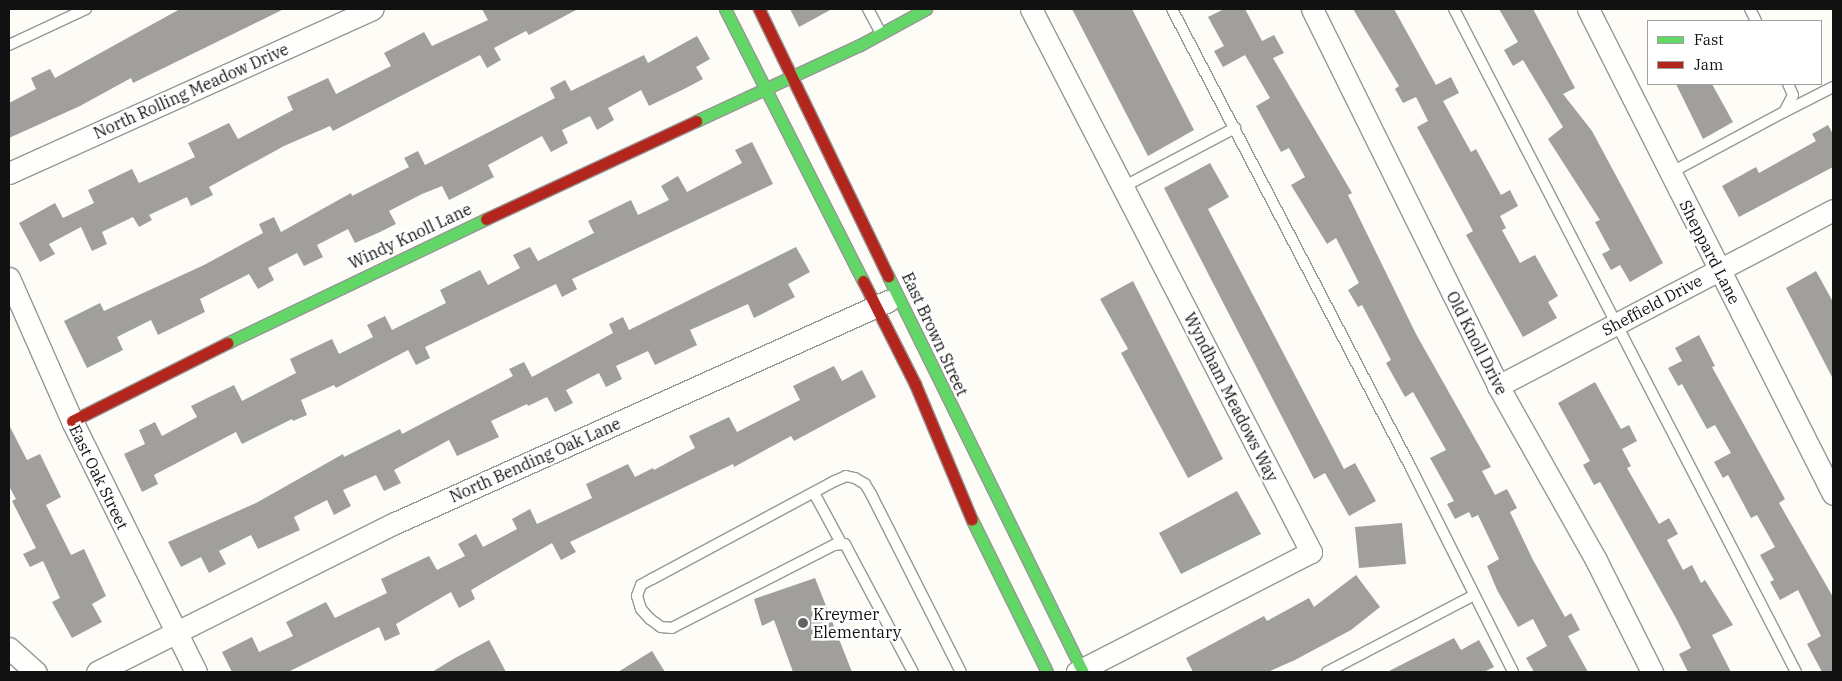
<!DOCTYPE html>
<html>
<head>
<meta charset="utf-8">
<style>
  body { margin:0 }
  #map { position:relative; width:1842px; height:681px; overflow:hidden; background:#fdfcf7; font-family:"IBM Plex Serif",serif }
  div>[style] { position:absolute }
  .building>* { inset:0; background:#a19f9c }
  .roads { filter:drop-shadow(1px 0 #979795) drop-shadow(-1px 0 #979795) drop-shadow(0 1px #979795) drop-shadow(0 -1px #979795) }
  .lane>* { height:10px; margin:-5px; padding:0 5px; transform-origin:5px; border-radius:5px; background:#fffffe }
  .street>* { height:21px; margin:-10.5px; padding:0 10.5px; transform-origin:10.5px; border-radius:10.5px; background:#fffffe }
  .fast>* { height:11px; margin:-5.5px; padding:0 5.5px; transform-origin:5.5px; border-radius:5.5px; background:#63d668 }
  .jam>* { height:11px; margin:-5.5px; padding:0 5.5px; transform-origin:5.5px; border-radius:5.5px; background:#b3261e }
  .dots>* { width:14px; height:14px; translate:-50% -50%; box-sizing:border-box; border:2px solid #fff; border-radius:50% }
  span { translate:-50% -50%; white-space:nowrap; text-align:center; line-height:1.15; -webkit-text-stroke:5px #fff; paint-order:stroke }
  .street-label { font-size:16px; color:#111 }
  .poi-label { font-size:16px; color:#111 }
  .left { translate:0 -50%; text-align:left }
  .frame { position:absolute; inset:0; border:10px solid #111; pointer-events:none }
  .legend { position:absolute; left:1647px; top:20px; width:175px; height:65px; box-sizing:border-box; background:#fff; border:1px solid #a0a0a0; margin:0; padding:6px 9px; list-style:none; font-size:15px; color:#111 }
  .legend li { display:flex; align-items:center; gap:10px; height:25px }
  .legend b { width:25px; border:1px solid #a0a0a0 }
</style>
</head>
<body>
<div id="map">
  <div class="building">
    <div style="clip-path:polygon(180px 9px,284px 9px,133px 83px,131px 78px,80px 106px,9px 138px,9px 103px,36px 89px,31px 78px,50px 69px,55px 78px)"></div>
    <div style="clip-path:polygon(482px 9px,578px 9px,529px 35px,526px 31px,494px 48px,501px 60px,487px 68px,480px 55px,333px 131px,330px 126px,284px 146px,209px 187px,213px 195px,191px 206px,187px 197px,149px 215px,152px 220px,139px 227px,133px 217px,102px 232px,107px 244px,92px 251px,81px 227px,49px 244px,55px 254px,40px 262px,19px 223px,55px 203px,63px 218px,94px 203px,88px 190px,132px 169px,139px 183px,159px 174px,195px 157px,188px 143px,229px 123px,238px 139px,293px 110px,287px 97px,328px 78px,336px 94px,391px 66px,384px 53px,424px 32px,432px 46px,488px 20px)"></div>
    <div style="clip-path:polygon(790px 9px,832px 9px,799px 27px)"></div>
    <div style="clip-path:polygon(1072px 9px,1132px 9px,1194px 130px,1148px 156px)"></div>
    <div style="clip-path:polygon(1224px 9px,1245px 9px,1262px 41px,1274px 35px,1284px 53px,1273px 58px,1352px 193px,1348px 195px,1416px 334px,1491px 467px,1482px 471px,1495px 495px,1507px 489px,1517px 508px,1510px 512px,1533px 560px,1565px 617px,1571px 613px,1580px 630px,1568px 636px,1588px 672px,1534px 672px,1526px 658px,1547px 646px,1533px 619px,1518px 627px,1497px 590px,1487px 566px,1499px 559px,1478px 515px,1472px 518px,1469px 512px,1455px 519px,1447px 504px,1454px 501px,1430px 458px,1446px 450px,1413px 392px,1405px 397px,1386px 363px,1391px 360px,1377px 333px,1362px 305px,1358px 307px,1348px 290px,1359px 283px,1336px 238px,1327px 244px,1291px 185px,1305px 177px,1289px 148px,1281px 152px,1256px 106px,1270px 98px,1245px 55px,1223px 67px,1214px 51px,1224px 46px,1208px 17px)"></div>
    <div style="clip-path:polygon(1353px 9px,1394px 9px,1436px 85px,1451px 77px,1459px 93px,1443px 101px,1471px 152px,1476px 149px,1501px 195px,1510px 190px,1518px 206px,1500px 216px,1506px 228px,1502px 230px,1520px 263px,1535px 255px,1558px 296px,1548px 302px,1557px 318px,1523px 337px,1466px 235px,1473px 231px,1417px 127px,1428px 121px,1416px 97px,1403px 103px,1395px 89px,1399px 86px)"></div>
    <div style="clip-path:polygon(1499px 9px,1533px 9px,1575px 88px,1563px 94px,1592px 131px,1663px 263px,1630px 282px,1620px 265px,1611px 270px,1602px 254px,1610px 250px,1595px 222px,1600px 220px,1548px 139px,1563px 127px,1523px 60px,1513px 66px,1504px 50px,1518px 42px)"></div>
    <div style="clip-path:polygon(697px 36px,710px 59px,696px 67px,703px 79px,686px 88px,649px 106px,641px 90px,608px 108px,614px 120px,597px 130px,590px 116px,562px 130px,568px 143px,551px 152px,542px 136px,488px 165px,494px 177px,467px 191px,449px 200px,442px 186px,422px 194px,389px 211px,396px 224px,380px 232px,355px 243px,348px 229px,317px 245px,323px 257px,304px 266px,297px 253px,268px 268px,274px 280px,258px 289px,249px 274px,200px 299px,205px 312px,158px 335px,151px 320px,117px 337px,123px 350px,87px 368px,64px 321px,100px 303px,104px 311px,204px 265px,263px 233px,259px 224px,274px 217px,281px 232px,351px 193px,352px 196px,409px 167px,404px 158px,418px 151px,425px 165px,555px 98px,550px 88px,565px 80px,571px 91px,644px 55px,648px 63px)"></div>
    <div style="clip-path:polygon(1676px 84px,1712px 84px,1733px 122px,1703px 139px)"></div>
    <div style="clip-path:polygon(1828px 125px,1833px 134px,1833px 167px,1739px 217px,1722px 186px,1756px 167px,1759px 173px,1816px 141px,1812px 134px)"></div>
    <div style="clip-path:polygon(752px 142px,773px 184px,572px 279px,577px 289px,562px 297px,556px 284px,425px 347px,430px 358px,416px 365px,408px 350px,336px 388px,334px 385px,301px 400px,307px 415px,293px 421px,292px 419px,242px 444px,236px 432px,154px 475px,158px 484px,142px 492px,124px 454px,145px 444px,139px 430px,155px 422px,162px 436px,197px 417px,191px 406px,234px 385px,242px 401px,296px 373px,290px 359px,332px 339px,339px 354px,373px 337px,367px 325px,385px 316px,392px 330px,446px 303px,440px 290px,480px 270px,488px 285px,520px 268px,513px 255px,530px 247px,538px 261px,594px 233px,588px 221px,631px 200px,638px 215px,669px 200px,661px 186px,678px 176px,687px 192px,742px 163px,735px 150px)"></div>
    <div style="clip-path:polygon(1210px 163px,1229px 197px,1208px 209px,1344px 469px,1355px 463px,1376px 501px,1349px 516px,1325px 473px,1314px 479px,1164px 188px)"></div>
    <div style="clip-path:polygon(796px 247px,810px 272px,788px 284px,795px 297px,754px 318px,748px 304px,690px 330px,697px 345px,655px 365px,648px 351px,616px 366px,622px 379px,606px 387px,599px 373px,566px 390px,573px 403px,555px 412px,547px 397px,528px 406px,527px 404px,491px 421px,499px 437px,457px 456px,449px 440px,394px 470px,401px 483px,384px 491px,376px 475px,343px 490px,351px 506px,334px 515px,327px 500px,294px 517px,300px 530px,258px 549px,251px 535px,219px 551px,226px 564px,209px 573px,201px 557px,181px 567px,168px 542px,256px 503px,343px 454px,344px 457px,400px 429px,402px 434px,513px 376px,509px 369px,524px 362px,532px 377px,613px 333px,609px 324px,623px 317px,629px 330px)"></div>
    <div style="clip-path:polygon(1816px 271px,1833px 302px,1833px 379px,1786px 288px)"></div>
    <div style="clip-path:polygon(1133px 281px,1223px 459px,1188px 478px,1121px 353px,1128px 349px,1100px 299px)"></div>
    <div style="clip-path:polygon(1699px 335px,1715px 366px,1712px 367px,1785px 499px,1779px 503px,1833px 597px,1833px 672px,1822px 672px,1807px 644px,1821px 636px,1798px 590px,1780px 600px,1770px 582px,1774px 580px,1760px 555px,1775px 547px,1757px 515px,1751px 518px,1728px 475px,1723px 478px,1714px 462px,1731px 453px,1715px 425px,1707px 429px,1682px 384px,1678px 386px,1668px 368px,1682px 361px,1675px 348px)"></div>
    <div style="clip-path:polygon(834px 366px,842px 381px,862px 370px,876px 397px,794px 441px,791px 436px,734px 467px,733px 464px,570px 542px,576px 552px,561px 560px,552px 543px,471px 590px,475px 599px,459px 608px,451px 592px,396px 624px,400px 634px,385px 641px,379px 627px,288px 672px,232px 672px,222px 652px,252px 637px,259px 652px,293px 636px,286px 622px,326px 602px,335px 618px,387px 593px,381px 579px,429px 556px,437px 570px,465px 556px,458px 544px,476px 534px,483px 547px,517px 529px,512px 519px,530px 509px,537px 524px,592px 498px,586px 484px,628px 464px,635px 477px,653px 468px,654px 470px,695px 448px,689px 436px,729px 417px,737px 432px,800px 400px,793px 386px)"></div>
    <div style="clip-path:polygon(1595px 382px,1621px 429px,1629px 425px,1637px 441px,1622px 449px,1631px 466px,1627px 468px,1659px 524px,1669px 518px,1678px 534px,1667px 540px,1683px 570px,1692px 565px,1701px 583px,1705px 580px,1733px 625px,1712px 635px,1731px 672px,1688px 672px,1679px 654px,1691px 648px,1677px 620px,1600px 482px,1594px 485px,1583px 465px,1590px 461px,1558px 403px)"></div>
    <div style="clip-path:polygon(9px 425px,27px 460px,40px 454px,61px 497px,46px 505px,71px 555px,84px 549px,106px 596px,92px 604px,102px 622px,72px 638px,52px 602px,60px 598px,43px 561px,30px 567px,23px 554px,36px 548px,12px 501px,16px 499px,9px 486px)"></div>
    <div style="clip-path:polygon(1237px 491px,1261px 534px,1181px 574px,1159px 533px)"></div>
    <div style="clip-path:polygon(1402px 523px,1406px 564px,1359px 568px,1355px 527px)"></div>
    <div style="clip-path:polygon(1356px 575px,1380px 607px,1351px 630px,1295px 660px,1268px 672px,1193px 672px,1186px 658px,1264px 616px,1267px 621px,1309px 598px,1314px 607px)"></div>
    <div style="clip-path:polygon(815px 578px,852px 672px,793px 672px,774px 620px,762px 626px,754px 599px)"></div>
    <div style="clip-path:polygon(1454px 638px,1461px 650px,1479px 640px,1494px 667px,1484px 672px,1387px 672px)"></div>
    <div style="clip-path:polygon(489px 640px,506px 672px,432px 672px,455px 658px)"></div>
    <div style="clip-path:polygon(652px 651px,665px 672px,618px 672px)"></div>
  </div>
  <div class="roads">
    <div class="lane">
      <div style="left:868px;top:9px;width:27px;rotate:62deg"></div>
      <div style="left:1172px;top:9px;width:517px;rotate:62.49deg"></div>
      <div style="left:1411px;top:468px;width:228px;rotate:63.4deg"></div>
      <div style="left:1454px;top:9px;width:746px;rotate:62.71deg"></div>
      <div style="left:1750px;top:9px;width:13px;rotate:63deg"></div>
      <div style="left:9px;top:45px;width:85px;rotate:-25.1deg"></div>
      <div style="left:1784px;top:112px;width:55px;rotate:-27deg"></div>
      <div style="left:1670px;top:173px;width:129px;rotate:-28.2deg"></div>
      <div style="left:1784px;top:112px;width:19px;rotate:-62deg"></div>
      <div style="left:1793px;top:95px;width:12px;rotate:-114deg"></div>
      <div style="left:1123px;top:187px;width:127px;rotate:-27.8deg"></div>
      <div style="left:814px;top:493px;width:57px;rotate:61.6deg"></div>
      <div style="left:913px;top:672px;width:145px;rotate:-118deg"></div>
      <div style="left:845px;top:544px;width:11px;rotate:175deg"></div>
      <div style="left:834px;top:545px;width:182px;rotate:152.9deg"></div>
      <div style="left:672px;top:628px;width:11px;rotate:-175deg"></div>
      <div style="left:661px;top:627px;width:14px;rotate:-144deg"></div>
      <div style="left:650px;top:619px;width:13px;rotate:-132deg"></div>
      <div style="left:641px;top:609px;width:14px;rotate:-107deg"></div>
      <div style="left:637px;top:596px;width:12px;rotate:-70deg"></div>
      <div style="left:641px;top:585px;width:13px;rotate:-29deg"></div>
      <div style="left:652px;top:579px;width:208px;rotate:-28.2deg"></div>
      <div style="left:835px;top:481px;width:12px;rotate:-24deg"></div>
      <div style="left:846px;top:476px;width:9px;rotate:13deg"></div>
      <div style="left:855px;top:478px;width:12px;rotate:31deg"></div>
      <div style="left:865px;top:484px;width:12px;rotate:59deg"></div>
      <div style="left:871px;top:494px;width:199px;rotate:63.2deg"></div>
      <div style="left:1327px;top:672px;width:166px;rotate:-27.6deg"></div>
    </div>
    <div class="street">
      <div style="left:1031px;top:9px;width:611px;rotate:62.72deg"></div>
      <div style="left:1311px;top:552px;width:263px;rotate:152.9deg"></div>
      <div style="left:1312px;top:9px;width:420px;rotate:63.7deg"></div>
      <div style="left:1498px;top:386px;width:200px;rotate:60.6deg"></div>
      <div style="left:1596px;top:560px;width:125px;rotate:63.4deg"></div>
      <div style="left:1588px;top:9px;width:543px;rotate:63.2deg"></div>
      <div style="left:9px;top:173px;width:399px;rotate:-24.3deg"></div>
      <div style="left:9px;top:278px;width:156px;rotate:66.2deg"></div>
      <div style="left:72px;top:421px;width:280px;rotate:63.7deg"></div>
      <div style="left:1498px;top:386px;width:378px;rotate:-27.7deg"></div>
      <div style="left:9px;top:648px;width:36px;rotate:42deg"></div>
      <div style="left:97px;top:672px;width:333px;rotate:-26.6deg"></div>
      <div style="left:395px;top:523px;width:541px;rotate:-24.24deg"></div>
    </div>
    <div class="fast">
      <div style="left:725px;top:9px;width:305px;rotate:63.1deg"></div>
      <div style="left:696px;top:121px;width:181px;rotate:-24.9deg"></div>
      <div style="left:860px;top:45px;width:75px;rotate:-28.6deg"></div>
      <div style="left:888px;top:276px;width:441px;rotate:63.8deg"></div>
      <div style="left:227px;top:343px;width:287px;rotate:-25.6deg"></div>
      <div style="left:972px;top:520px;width:169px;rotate:63.7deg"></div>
    </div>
    <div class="jam">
      <div style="left:759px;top:9px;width:297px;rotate:64.2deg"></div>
      <div style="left:486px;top:219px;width:232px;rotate:-25deg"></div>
      <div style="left:863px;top:281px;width:115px;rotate:63.2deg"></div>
      <div style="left:915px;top:384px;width:147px;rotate:67.3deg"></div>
      <div style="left:72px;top:421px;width:174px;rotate:-26.7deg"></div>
    </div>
  </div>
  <div class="dots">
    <div style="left:803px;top:623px;background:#646362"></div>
  </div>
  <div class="street-label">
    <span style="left:191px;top:91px;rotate:-24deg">North Rolling Meadow Drive</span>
    <span style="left:410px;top:236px;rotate:-25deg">Windy Knoll Lane</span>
    <span style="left:1710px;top:252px;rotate:63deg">Sheppard Lane</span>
    <span style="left:1652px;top:305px;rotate:-28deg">Sheffield Drive</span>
    <span style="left:935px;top:334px;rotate:65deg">East Brown Street</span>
    <span style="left:1477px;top:343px;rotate:63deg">Old Knoll Drive</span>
    <span style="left:1231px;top:397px;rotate:63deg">Wyndham Meadows Way</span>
    <span style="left:535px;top:460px;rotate:-24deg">North Bending Oak Lane</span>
    <span style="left:99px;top:477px;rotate:64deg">East Oak Street</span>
  </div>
  <div class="poi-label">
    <span class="left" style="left:813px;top:623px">Kreymer<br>Elementary</span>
  </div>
  <div class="frame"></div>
  <ul class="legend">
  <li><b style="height:6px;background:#63d668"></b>Fast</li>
  <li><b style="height:6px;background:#b3261e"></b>Jam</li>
  </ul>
</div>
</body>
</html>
